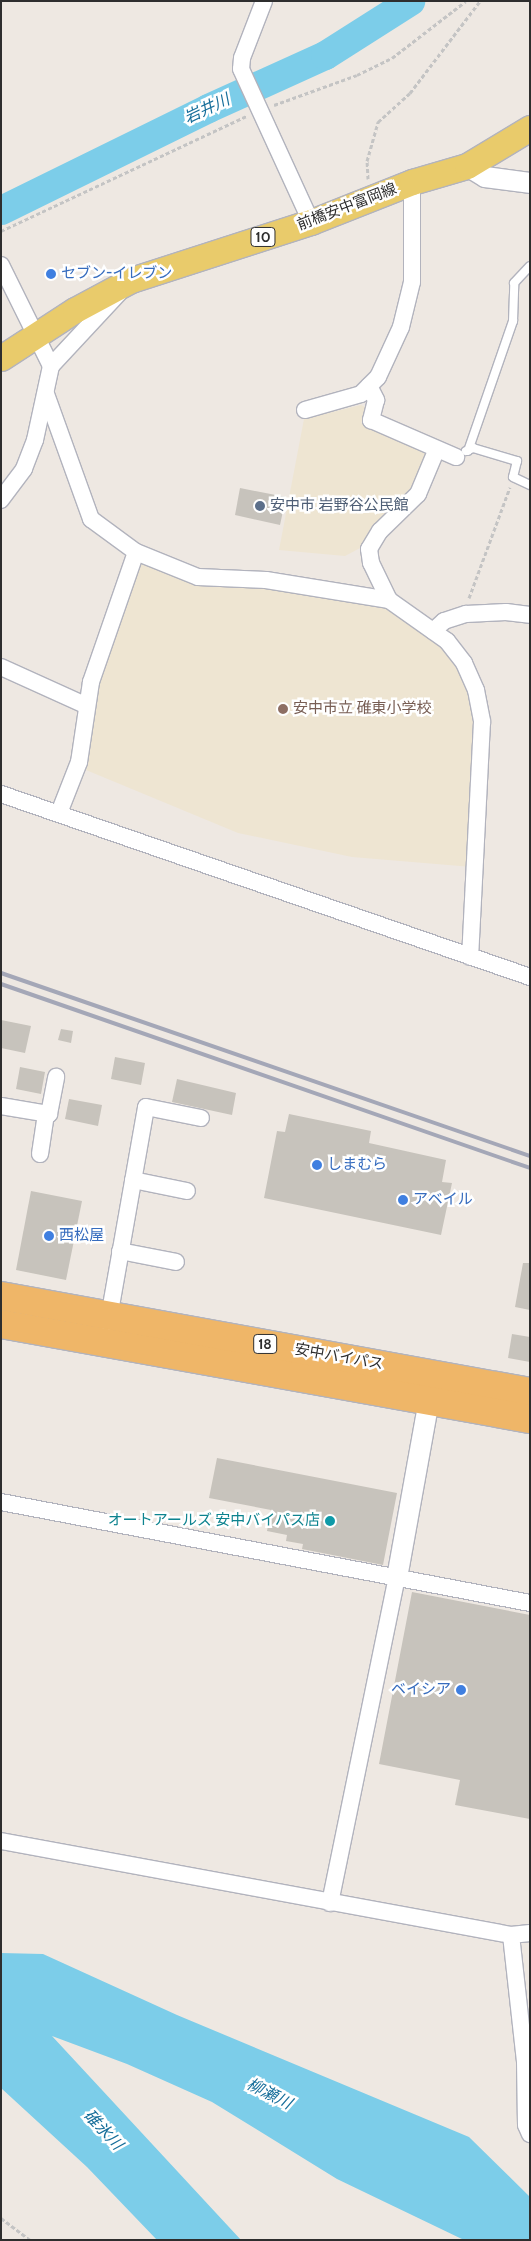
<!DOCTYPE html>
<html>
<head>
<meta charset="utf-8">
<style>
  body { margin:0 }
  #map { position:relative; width:531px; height:2241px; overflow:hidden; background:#eee8e2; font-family:Cabin,"Noto Sans JP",sans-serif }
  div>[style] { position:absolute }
  .education>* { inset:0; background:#eee5d2 }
  .water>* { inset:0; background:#7ccde9 }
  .river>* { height:29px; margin:-14.5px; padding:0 14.5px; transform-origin:14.5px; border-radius:14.5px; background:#7ccde9 }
  .building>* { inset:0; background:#c7c3bc }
  .path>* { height:3px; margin-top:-1.5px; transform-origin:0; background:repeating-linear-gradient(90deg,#c4c4c4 0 4px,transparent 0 6.5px) }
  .roads { filter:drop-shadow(1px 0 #b2b3bd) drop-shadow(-1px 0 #b2b3bd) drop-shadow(0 1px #b2b3bd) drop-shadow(0 -1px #b2b3bd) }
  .service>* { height:8px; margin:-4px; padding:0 4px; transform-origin:4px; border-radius:4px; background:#fff }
  .minor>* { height:16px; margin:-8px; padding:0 8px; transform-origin:8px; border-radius:8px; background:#fff }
  .tertiary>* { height:20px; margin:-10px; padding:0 10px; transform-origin:10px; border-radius:10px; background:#fff }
  .primary>* { height:25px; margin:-12.5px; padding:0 12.5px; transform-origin:12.5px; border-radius:12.5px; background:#e9cb6b }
  .trunk>* { height:28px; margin:-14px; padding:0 14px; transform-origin:14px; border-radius:14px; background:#efb668 }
  .rail>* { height:4px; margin:-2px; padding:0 2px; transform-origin:2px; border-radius:2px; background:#a4a7b7 }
  .dots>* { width:14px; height:14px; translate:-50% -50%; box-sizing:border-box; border:2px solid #fff; border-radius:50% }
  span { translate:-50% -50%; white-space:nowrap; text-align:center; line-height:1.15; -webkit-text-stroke:5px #fff; paint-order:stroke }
  .shield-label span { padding:1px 4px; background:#fff; border:1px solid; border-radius:4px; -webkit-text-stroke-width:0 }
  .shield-label { font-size:14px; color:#2e2e2e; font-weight:700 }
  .street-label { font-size:15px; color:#2e2e2e }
  .shop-label { font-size:15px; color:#366cbe }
  .left { translate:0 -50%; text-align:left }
  .right { translate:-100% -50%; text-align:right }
  .service-label { font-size:15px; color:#4e5e75 }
  .education-label { font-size:15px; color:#785e54 }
  .culture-label { font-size:15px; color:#0d838f }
  .water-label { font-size:16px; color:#166e9a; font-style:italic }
  .frame { position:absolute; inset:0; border:2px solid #2e2e2e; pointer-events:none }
</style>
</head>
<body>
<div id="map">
  <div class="education">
    <div style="clip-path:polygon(361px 405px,367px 408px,361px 423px,425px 448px,429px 460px,414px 493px,364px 546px,345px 556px,279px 550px,304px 419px)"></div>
    <div style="clip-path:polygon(146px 563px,194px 584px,260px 585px,382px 605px,438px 641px,459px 664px,470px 689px,476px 724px,472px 867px,352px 857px,238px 833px,86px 770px,96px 694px,137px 566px)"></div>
  </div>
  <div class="water">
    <div style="clip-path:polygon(1px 1953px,43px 1954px,177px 2015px,469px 2137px,530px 2197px,530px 2240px,464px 2240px,337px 2179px,212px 2102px,127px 2064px,52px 2036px,241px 2240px,157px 2240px,87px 2167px,1px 2088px)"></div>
  </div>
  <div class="river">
    <div style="left:1px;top:210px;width:231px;rotate:-26.2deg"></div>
    <div style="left:208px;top:108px;width:128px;rotate:-24.4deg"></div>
    <div style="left:325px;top:55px;width:101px;rotate:-32.4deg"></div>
  </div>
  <div class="building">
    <div style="clip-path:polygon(240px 488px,286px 497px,280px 525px,235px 515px)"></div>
    <div style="clip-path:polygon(1px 1020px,31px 1026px,25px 1053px,1px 1048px)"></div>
    <div style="clip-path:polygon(61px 1029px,73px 1031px,71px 1043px,58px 1040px)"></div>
    <div style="clip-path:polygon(115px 1057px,145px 1063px,141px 1085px,111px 1079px)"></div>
    <div style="clip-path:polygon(20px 1067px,45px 1072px,41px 1094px,16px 1089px)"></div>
    <div style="clip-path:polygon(177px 1079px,236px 1093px,232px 1115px,172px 1102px)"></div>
    <div style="clip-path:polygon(69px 1099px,102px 1105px,98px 1126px,65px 1119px)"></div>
    <div style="clip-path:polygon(289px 1114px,371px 1131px,369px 1143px,446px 1160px,442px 1182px,452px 1183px,441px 1235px,264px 1198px,277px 1131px,285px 1132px)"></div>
    <div style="clip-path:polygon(31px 1191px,82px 1201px,66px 1280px,16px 1270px)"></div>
    <div style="clip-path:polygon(523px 1263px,530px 1263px,530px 1310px,515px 1307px)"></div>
    <div style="clip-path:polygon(512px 1334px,530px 1337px,530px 1362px,508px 1358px)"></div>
    <div style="clip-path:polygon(217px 1458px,397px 1493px,383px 1565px,302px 1549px,303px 1544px,286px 1541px,287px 1535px,267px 1531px,271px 1510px,209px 1498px)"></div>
    <div style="clip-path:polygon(412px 1592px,530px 1615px,530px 1819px,455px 1805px,460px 1780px,379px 1764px)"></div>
  </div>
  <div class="path">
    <div style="left:274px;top:105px;width:88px;rotate:-19.9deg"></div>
    <div style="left:357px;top:75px;width:39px;rotate:-26deg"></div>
    <div style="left:392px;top:58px;width:93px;rotate:-37.6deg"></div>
    <div style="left:368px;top:179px;width:18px;rotate:-93deg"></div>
    <div style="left:367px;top:161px;width:41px;rotate:-74.2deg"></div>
    <div style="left:378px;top:122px;width:43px;rotate:-42.2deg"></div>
    <div style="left:410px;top:93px;width:116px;rotate:-52.7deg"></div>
    <div style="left:1px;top:231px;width:272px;rotate:-25.1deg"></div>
    <div style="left:469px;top:598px;width:118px;rotate:-69.7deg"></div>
    <div style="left:1px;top:2218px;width:36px;rotate:37deg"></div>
  </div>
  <div class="roads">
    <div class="service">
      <div style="left:466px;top:451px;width:8px;rotate:-23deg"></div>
      <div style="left:473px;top:448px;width:46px;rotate:16.5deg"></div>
      <div style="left:517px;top:461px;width:16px;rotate:104deg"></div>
      <div style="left:513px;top:477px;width:19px;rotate:25deg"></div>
      <div style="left:468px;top:451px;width:138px;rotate:-70.9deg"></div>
      <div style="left:513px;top:321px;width:38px;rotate:-88deg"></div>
      <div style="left:514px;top:283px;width:23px;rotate:-47deg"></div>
    </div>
    <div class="minor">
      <div style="left:264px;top:1px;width:61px;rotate:111.1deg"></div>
      <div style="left:242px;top:58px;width:11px;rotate:95deg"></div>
      <div style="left:241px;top:69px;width:168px;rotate:65.4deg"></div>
      <div style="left:1px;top:265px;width:113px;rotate:63.7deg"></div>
      <div style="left:51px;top:366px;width:76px;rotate:102.2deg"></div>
      <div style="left:35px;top:440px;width:31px;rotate:111deg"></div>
      <div style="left:24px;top:469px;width:39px;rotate:127deg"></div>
      <div style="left:51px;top:366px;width:100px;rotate:-47deg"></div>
      <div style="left:369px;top:386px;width:16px;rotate:63deg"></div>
      <div style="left:376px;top:400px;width:21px;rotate:104deg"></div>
      <div style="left:371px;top:420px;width:93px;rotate:23.5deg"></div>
      <div style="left:46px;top:394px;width:133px;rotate:70.2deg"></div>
      <div style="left:91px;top:519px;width:56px;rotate:36.3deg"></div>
      <div style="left:136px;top:552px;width:138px;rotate:109.1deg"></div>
      <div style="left:91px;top:682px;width:81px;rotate:98.5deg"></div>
      <div style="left:79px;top:762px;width:55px;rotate:111.4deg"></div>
      <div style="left:305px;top:410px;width:58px;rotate:-15.9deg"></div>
      <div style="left:361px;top:394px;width:24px;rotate:-45deg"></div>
      <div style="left:378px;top:377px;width:55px;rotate:-65.3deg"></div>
      <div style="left:401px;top:327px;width:46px;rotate:-76.3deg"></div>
      <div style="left:412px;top:282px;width:100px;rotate:-90deg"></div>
      <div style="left:136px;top:552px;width:67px;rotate:22deg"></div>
      <div style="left:198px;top:577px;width:68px;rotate:2.5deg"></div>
      <div style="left:266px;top:580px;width:125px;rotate:9.2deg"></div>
      <div style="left:389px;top:600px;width:71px;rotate:35.3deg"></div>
      <div style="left:447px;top:641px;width:28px;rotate:52deg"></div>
      <div style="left:464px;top:663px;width:30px;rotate:66deg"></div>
      <div style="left:476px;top:690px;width:33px;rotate:79deg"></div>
      <div style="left:482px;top:722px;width:235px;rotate:92.9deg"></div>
      <div style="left:389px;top:600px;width:41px;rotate:-115.9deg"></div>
      <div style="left:371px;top:563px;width:14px;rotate:-98deg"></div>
      <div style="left:369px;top:549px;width:21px;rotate:-59deg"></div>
      <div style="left:380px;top:531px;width:53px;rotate:-44.2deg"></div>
      <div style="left:418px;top:494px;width:47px;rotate:-67.3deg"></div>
      <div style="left:433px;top:631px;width:15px;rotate:-42deg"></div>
      <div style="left:444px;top:621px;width:23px;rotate:-18deg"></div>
      <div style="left:466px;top:614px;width:40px;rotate:-2.9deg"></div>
      <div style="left:506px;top:612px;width:24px;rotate:7deg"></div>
      <div style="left:1px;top:667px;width:94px;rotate:24.4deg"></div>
      <div style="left:1px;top:794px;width:560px;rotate:19.08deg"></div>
      <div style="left:1px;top:1106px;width:49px;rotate:9.5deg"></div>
      <div style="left:49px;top:1114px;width:38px;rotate:-79deg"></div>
      <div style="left:40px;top:1154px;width:40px;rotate:-81.5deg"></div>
      <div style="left:133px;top:1180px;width:55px;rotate:11.5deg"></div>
      <div style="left:120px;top:1251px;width:57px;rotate:11.1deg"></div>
      <div style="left:108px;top:1323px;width:219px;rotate:-80deg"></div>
      <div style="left:146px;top:1107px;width:56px;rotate:11.3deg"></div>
      <div style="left:1px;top:1502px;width:539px;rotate:10.81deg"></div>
      <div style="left:1px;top:1841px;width:519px;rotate:10.44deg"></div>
      <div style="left:511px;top:1935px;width:19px;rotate:-6deg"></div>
      <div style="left:330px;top:1903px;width:332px;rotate:-78.4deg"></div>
      <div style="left:511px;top:1935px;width:127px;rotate:83.7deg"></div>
      <div style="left:525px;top:2061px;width:64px;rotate:89.1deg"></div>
      <div style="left:526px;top:2125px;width:10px;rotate:66deg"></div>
    </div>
    <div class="tertiary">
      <div style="left:467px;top:166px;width:21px;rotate:31deg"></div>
      <div style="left:485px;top:177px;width:45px;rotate:7.6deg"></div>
      <div style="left:397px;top:1578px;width:192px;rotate:-79.8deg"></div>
    </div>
    <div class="primary">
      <div style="left:1px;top:358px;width:88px;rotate:-33deg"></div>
      <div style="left:75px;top:310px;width:64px;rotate:-28.2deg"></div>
      <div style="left:131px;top:280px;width:189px;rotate:-17.9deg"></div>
      <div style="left:311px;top:222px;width:109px;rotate:-21.6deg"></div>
      <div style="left:412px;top:182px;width:57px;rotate:-16.2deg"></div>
      <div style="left:467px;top:166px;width:74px;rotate:-31.1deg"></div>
    </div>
    <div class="trunk">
      <div style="left:1px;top:1296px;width:538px;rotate:10.29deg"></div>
      <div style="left:1px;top:1324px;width:537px;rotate:10.18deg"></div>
    </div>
  </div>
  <div class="rail">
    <div style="left:1px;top:973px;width:560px;rotate:19.08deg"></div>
    <div style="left:1px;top:984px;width:560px;rotate:19.18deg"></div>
  </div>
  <div class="dots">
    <div style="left:51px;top:274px;background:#3f7fe0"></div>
    <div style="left:260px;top:506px;background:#5c6f8a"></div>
    <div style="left:283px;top:709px;background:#8d6e63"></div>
    <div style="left:317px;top:1165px;background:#3f7fe0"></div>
    <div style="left:403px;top:1200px;background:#3f7fe0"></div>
    <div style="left:49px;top:1236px;background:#3f7fe0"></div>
    <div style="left:330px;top:1521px;background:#0f9aa8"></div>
    <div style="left:461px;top:1690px;background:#3f7fe0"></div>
  </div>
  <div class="shield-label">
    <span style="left:263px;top:237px">10</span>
    <span style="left:265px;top:1344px">18</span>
  </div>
  <div class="street-label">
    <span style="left:347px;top:207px;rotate:-21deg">前橋安中富岡線</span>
    <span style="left:339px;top:1357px;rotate:10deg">安中バイパス</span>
  </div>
  <div class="shop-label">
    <span class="left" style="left:61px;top:274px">セブン-イレブン</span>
    <span class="left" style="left:327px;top:1165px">しまむら</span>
    <span class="left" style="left:413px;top:1200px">アベイル</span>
    <span class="left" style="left:59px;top:1236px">西松屋</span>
    <span class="right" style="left:451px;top:1690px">ベイシア</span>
  </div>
  <div class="service-label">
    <span class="left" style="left:270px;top:506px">安中市 岩野谷公民館</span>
  </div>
  <div class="education-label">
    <span class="left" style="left:293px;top:709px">安中市立 碓東小学校</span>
  </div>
  <div class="culture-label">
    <span class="right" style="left:320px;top:1521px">オートアールズ 安中バイパス店</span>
  </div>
  <div class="water-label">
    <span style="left:207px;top:109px;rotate:-25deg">岩井川</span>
    <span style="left:269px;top:2094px;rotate:27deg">柳瀬川</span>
    <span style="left:103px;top:2130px;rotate:47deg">碓氷川</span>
  </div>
  <div class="frame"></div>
</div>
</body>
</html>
